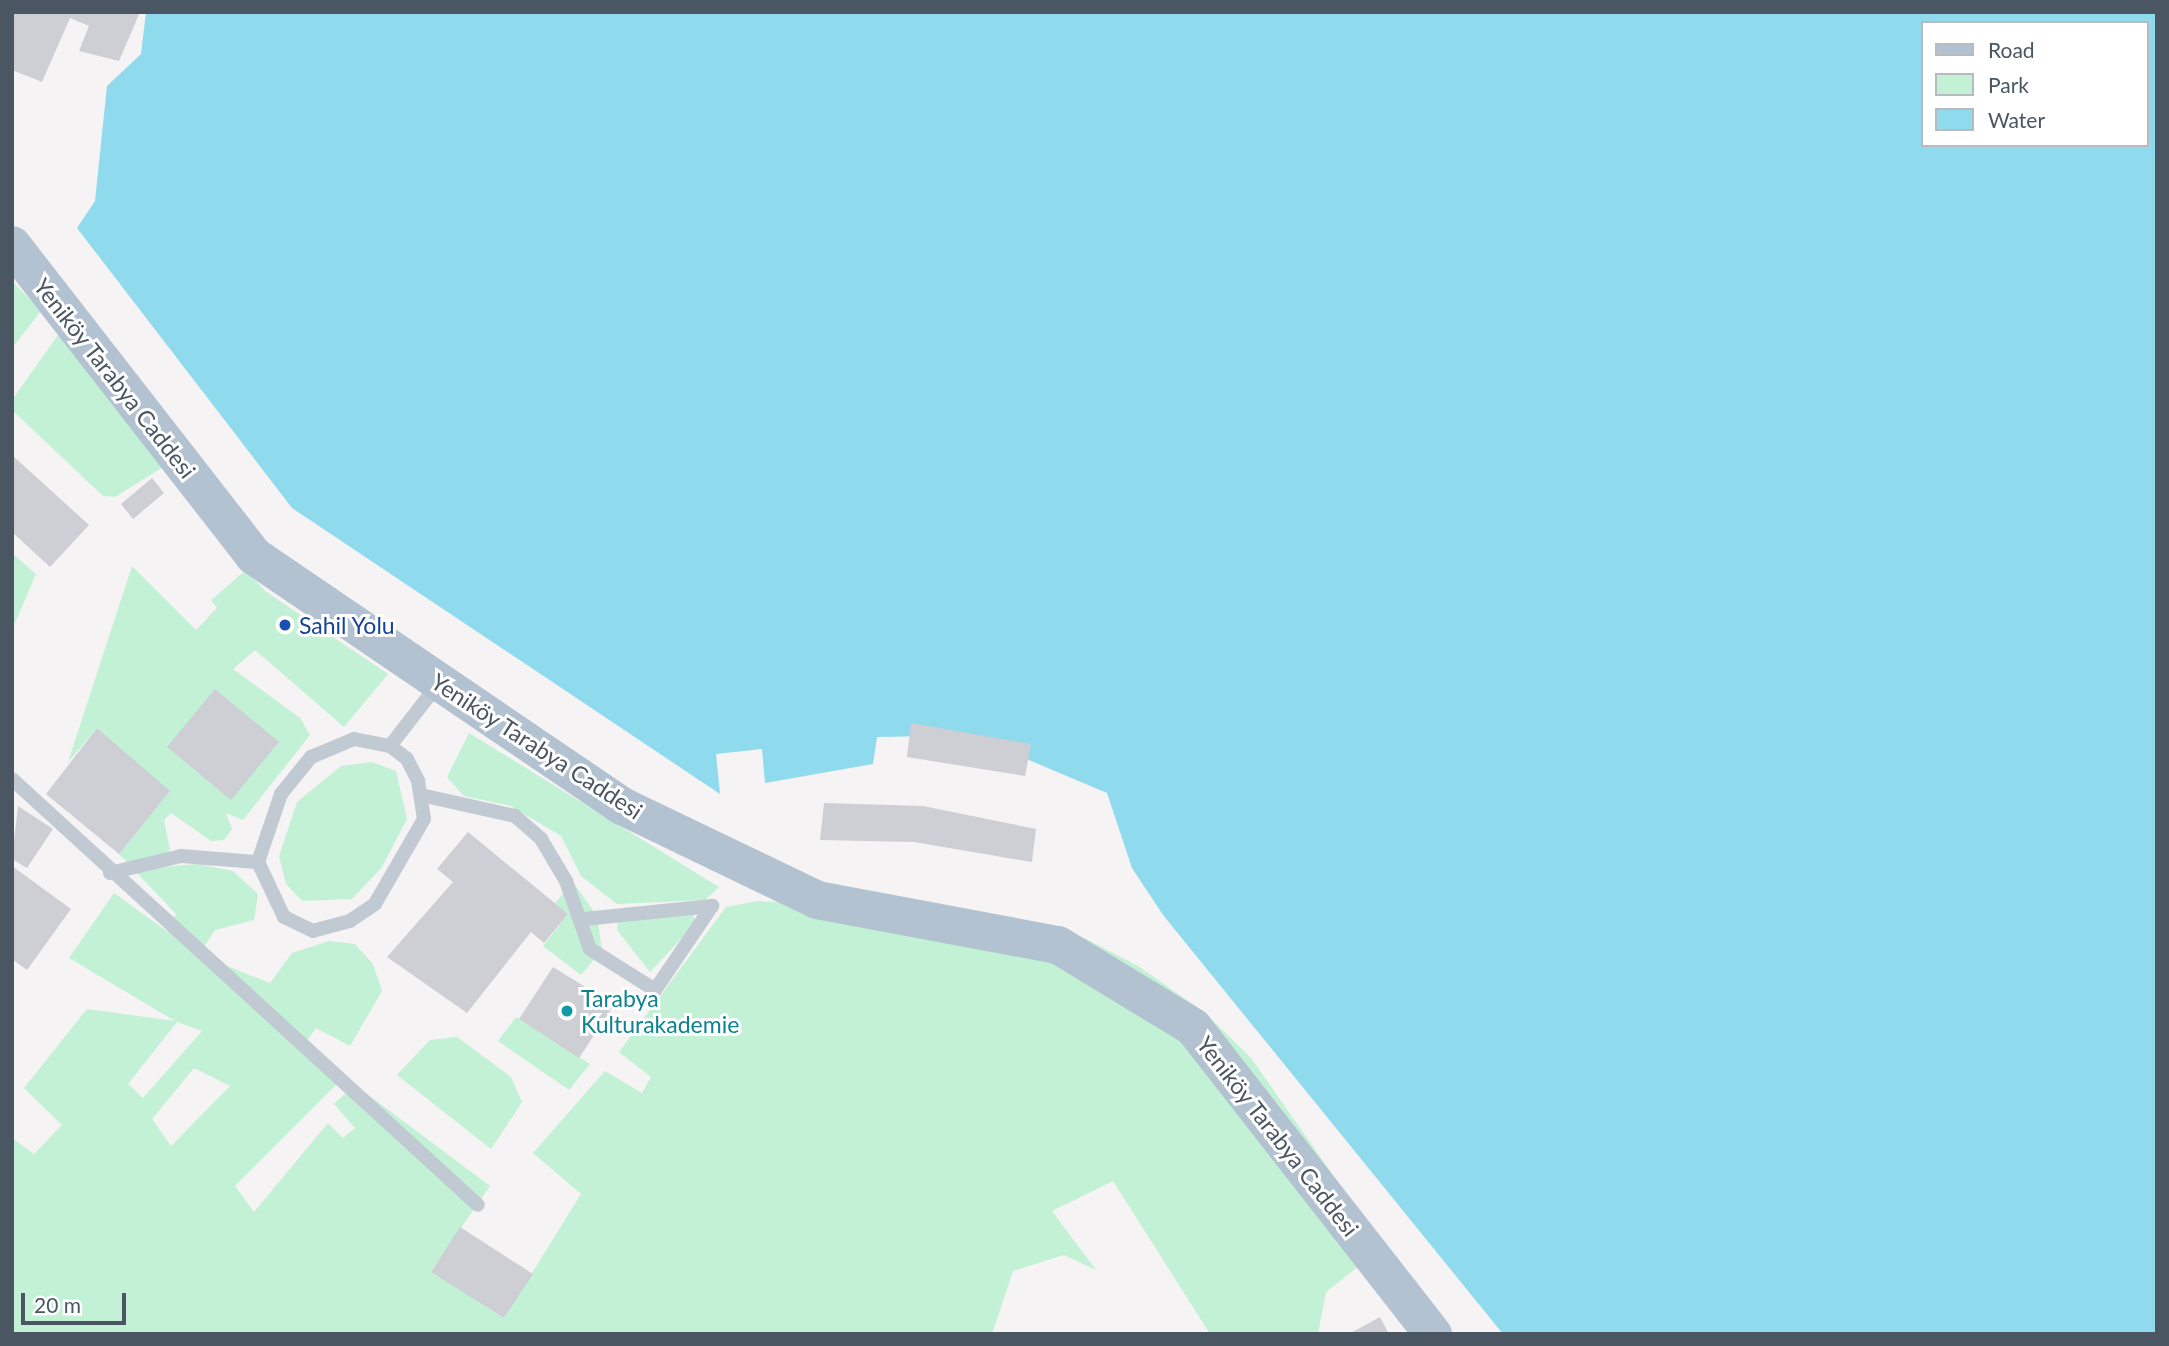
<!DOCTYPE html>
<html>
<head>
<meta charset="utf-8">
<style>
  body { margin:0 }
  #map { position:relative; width:2169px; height:1346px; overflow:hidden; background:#f5f3f3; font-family:Lato,sans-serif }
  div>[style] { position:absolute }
  .green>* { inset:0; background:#c3f1d5 }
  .water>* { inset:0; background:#90daee }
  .building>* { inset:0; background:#cdcfd5 }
  .service>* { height:14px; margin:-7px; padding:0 7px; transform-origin:7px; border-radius:7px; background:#c1cad2 }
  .primary>* { height:38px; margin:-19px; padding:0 19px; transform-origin:19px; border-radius:19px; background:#b3c2d1 }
  .dots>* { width:19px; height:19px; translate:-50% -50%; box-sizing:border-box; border:4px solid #fff; border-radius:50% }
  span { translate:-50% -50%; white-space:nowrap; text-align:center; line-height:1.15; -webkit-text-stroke:6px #fff; paint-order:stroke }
  .street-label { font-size:23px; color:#4a5661 }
  .transit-label { font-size:23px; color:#164399 }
  .left { translate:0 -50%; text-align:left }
  .culture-label { font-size:23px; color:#0d838f }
  .frame { position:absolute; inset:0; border:14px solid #4a5661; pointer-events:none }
  .legend { position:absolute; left:1921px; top:21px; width:228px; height:126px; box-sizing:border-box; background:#fff; border:2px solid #b7bbc0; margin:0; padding:9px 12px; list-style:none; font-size:21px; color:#4a5661 }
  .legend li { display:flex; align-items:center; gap:14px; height:35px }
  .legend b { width:35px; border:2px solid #b7bbc0 }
  .scale { position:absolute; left:21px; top:1293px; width:105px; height:32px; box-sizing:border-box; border:4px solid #4a5661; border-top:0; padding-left:9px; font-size:21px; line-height:24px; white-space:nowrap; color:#4a5661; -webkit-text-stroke:5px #fff; paint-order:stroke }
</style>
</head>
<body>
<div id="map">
  <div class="green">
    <div style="clip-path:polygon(12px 281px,41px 311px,12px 348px)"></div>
    <div style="clip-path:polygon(58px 335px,168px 464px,115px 497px,103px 496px,12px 410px,12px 400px)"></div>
    <div style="clip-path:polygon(12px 553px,36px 574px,12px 630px)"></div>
    <div style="clip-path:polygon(evenodd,132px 566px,196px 630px,217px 608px,211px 600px,246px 570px,265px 591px,388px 674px,344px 727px,255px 650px,233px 669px,300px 718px,310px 735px,243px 820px,226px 813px,232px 829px,224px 840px,211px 841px,171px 813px,164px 820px,170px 849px,163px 867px,197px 864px,233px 871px,258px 894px,254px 920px,215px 930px,199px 955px,270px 983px,292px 953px,329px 941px,355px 944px,373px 964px,382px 991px,350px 1046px,316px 1028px,303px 1047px,344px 1077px,235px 1186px,254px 1212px,328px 1123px,343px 1138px,355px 1128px,334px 1104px,355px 1085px,490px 1186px,431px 1271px,504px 1318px,581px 1194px,533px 1153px,605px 1071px,642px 1093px,651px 1077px,619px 1052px,726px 907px,758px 901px,903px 910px,1086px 939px,1138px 966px,1204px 1012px,1251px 1058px,1342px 1188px,1369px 1258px,1326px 1292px,1318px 1334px,1210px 1334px,1113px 1181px,1052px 1211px,1096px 1270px,1064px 1255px,1013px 1271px,992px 1334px,12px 1334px,12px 1138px,34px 1154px,62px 1125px,24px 1088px,87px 1009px,175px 1021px,69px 958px,114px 893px,168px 932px,176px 914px,119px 854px,169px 792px,97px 728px,68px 762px,132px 566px,177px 1022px,202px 1031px,143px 1098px,128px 1084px,177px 1022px,132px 566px,194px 1068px,230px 1086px,171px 1146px,152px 1119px,194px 1068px)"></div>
    <div style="clip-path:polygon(469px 733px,719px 887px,705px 900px,617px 904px,581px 876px,561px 836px,511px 806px,464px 796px,447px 777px)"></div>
    <div style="clip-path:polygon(372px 762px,396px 771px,407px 819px,382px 867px,352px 899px,302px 901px,286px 884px,279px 856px,297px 802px,341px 766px)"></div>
    <div style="clip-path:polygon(573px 882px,597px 916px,602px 950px,581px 975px,543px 946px,568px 914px,555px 903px)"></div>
    <div style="clip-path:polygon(693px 913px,695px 924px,650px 972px,617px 930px,618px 921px)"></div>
    <div style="clip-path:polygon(516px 1017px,590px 1064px,569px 1090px,498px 1041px)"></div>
    <div style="clip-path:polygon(457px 1037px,511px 1077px,522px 1102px,491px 1149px,397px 1075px,430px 1040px)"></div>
  </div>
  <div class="water">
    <div style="clip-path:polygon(evenodd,146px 12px,2157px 12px,2157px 1334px,1503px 1334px,1163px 915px,1132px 868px,1107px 793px,991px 744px,932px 736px,877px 737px,873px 764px,765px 783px,762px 749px,716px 754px,720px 794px,292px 508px,77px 228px,95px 201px,107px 86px,141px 54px,146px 12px,1922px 23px,2146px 23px,2146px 145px,1922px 145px,1922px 23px)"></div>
  </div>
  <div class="building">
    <div style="clip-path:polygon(12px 12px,140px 12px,119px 61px,79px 51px,89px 26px,70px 18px,42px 82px,12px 70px)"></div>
    <div style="clip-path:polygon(12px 455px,89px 525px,50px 567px,12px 532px)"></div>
    <div style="clip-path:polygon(152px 478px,164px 493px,133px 519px,121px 504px)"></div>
    <div style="clip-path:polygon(215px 689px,279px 742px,231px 800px,167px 747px)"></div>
    <div style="clip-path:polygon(911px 723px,1031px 744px,1025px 776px,907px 757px)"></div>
    <div style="clip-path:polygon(97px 728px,170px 791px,119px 854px,46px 794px)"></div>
    <div style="clip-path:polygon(824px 803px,923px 806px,1036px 829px,1032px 862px,914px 842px,820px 840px)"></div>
    <div style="clip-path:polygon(18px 806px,53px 829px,27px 868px,12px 859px)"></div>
    <div style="clip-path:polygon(468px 832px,568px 914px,544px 943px,531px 932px,467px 1013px,387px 957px,453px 882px,437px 869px)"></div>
    <div style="clip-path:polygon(12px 866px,71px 909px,27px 970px,12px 959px)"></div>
    <div style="clip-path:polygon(553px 967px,614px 1005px,579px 1058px,519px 1019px)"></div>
    <div style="clip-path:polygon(460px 1227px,533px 1274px,504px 1318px,431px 1272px)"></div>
    <div style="clip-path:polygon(1380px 1317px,1389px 1334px,1349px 1334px)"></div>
  </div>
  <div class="service">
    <div style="left:354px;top:739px;width:37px;rotate:11deg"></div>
    <div style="left:390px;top:746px;width:21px;rotate:37deg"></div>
    <div style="left:407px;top:759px;width:25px;rotate:63deg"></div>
    <div style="left:418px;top:781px;width:38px;rotate:81deg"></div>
    <div style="left:424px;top:819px;width:98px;rotate:120deg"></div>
    <div style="left:375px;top:904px;width:30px;rotate:146deg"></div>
    <div style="left:350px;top:921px;width:38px;rotate:165deg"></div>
    <div style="left:313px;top:931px;width:32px;rotate:-154deg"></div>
    <div style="left:284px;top:917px;width:61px;rotate:-115.3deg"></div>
    <div style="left:258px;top:862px;width:72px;rotate:-71.3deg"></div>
    <div style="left:281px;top:794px;width:48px;rotate:-51deg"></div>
    <div style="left:311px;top:757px;width:47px;rotate:-22.7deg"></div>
    <div style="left:390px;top:746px;width:80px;rotate:-52.1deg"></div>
    <div style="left:12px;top:779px;width:631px;rotate:42.43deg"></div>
    <div style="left:421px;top:795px;width:96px;rotate:12.6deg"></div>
    <div style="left:515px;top:816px;width:35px;rotate:41deg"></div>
    <div style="left:541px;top:839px;width:49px;rotate:59.2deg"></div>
    <div style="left:566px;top:881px;width:72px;rotate:70.6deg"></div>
    <div style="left:590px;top:949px;width:77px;rotate:32.2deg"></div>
    <div style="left:655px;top:990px;width:102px;rotate:-55.8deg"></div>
    <div style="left:712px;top:906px;width:129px;rotate:174.2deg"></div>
    <div style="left:110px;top:873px;width:73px;rotate:-13.5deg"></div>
    <div style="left:181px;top:856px;width:77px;rotate:4.5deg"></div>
  </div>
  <div class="primary">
    <div style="left:12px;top:245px;width:394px;rotate:52.1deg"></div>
    <div style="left:254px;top:556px;width:445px;rotate:34.2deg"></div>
    <div style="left:622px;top:806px;width:216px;rotate:25.7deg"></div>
    <div style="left:817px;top:900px;width:245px;rotate:10.6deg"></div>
    <div style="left:1058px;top:945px;width:158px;rotate:31.3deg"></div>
    <div style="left:1193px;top:1027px;width:390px;rotate:52deg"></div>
  </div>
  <div class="dots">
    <div style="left:285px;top:625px;background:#1a4fb4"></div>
    <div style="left:567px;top:1011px;background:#0f9aa8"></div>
  </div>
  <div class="street-label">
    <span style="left:115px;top:378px;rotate:52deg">Yeniköy Tarabya Caddesi</span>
    <span style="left:537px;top:746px;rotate:33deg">Yeniköy Tarabya Caddesi</span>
    <span style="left:1278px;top:1136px;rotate:52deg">Yeniköy Tarabya Caddesi</span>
  </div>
  <div class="transit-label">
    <span class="left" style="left:299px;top:625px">Sahil Yolu</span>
  </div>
  <div class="culture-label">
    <span class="left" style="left:581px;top:1011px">Tarabya<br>Kulturakademie</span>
  </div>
  <div class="frame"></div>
  <ul class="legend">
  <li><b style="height:9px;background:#b3c2d1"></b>Road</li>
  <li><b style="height:19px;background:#c3f1d5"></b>Park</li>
  <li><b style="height:19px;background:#90daee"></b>Water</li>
  </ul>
  <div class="scale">20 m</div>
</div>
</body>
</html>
